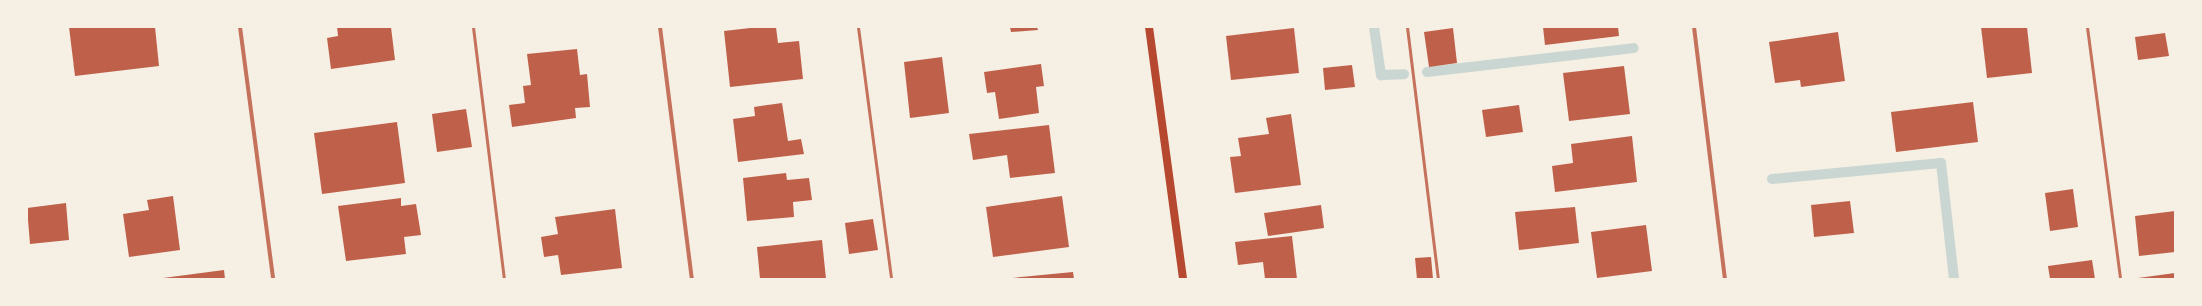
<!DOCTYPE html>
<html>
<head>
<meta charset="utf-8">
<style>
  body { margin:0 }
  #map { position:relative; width:2202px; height:306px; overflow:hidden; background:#f6efe4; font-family:Inter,sans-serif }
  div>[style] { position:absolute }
  .stream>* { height:10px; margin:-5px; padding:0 5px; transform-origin:5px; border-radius:5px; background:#c9d6d2 }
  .building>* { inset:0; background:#bf614a }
  .service>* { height:3px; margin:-1.5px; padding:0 1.5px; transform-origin:1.5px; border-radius:1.5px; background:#c5725c }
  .minor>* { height:4px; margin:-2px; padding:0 2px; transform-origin:2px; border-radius:2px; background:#c5725c }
  .secondary>* { height:8px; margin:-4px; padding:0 4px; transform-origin:4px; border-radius:4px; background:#b5482f }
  span { translate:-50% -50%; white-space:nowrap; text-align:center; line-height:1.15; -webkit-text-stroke:3px #f6efe4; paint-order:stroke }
  .frame { position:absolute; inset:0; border:28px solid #f6efe4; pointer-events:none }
</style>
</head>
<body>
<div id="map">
  <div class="stream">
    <div style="left:1374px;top:27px;width:49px;rotate:81.7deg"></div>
    <div style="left:1381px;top:75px;width:23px;rotate:-2deg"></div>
    <div style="left:1427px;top:72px;width:208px;rotate:-6.6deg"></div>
    <div style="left:1772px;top:179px;width:170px;rotate:-5.4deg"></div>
    <div style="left:1941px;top:163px;width:117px;rotate:83.6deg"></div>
  </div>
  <div class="building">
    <div style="clip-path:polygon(69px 27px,155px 27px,159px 66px,75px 76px)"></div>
    <div style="clip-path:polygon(337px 27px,391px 27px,395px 60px,331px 69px,327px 38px,338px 36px)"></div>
    <div style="clip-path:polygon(759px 27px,776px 27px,778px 43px,799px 41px,803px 79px,730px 87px,724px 31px)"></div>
    <div style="clip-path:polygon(1010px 27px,1037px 27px,1038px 30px,1011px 32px)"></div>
    <div style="clip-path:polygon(1543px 27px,1618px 27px,1619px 36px,1545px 45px)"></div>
    <div style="clip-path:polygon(1981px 27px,2027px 27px,2032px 73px,1987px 78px)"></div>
    <div style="clip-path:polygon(1294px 28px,1299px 73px,1231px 80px,1226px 36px)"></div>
    <div style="clip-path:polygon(1453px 28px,1457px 63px,1429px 67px,1424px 32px)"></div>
    <div style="clip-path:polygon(1838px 32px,1845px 81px,1801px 87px,1800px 80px,1775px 83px,1769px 42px)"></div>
    <div style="clip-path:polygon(2165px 33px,2169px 56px,2138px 60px,2135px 37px)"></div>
    <div style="clip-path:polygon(577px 49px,580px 75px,587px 74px,590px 107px,575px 108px,576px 118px,512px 127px,509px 105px,525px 103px,523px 86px,531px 85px,527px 54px)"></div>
    <div style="clip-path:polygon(942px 57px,949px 113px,910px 118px,904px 62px)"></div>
    <div style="clip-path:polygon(1041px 64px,1044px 86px,1036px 87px,1039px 113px,999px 119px,995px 92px,987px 93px,984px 72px)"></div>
    <div style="clip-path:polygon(1352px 65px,1355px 87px,1325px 90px,1323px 68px)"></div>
    <div style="clip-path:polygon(1624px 66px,1630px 114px,1569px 121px,1563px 73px)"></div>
    <div style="clip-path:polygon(1973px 102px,1978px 142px,1896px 152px,1891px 112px)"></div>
    <div style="clip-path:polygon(782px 103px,788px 141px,801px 139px,804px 154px,738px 162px,733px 119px,755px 116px,754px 107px)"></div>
    <div style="clip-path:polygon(1519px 105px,1523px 132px,1486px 137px,1482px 110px)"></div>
    <div style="clip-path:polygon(466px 109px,472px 147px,437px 152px,432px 114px)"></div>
    <div style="clip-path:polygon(1291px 114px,1301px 185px,1235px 193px,1230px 157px,1241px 156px,1238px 138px,1269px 134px,1266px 118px)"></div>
    <div style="clip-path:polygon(397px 122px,405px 183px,322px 194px,314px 133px)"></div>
    <div style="clip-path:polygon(1049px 125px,1055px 173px,1010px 178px,1007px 155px,973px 160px,969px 134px)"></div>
    <div style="clip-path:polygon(1632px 136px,1637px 182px,1555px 192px,1552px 166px,1573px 163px,1571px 144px)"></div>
    <div style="clip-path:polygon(786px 173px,787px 180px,809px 178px,812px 200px,793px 202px,794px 217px,747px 221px,743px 178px)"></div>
    <div style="clip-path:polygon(2073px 189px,2078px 227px,2050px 231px,2045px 193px)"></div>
    <div style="clip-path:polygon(173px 196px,180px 250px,129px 257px,123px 214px,149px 210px,147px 200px)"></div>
    <div style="clip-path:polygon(1062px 196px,1069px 247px,993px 257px,986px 207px)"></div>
    <div style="clip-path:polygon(401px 198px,401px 206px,416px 204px,421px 235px,404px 237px,406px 254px,346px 261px,338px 206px)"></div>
    <div style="clip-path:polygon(1850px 201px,1854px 233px,1814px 237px,1811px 205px)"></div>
    <div style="clip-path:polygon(66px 203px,69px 240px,30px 244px,27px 208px)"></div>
    <div style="clip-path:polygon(1321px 205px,1324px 228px,1268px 236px,1264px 213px)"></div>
    <div style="clip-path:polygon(1575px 207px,1579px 243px,1519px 250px,1515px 212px)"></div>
    <div style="clip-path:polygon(615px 209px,622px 268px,561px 275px,558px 255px,544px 257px,541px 237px,558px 234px,555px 217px)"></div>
    <div style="clip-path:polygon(2175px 211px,2175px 252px,2139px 256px,2135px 216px)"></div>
    <div style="clip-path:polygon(873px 219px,878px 250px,849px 254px,845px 223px)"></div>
    <div style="clip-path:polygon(1646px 225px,1652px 271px,1597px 278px,1591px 232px)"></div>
    <div style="clip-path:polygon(1292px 236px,1297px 279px,1265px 279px,1263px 262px,1238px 265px,1235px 242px)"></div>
    <div style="clip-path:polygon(822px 240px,826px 279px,760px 279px,757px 247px)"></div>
    <div style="clip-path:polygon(1431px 257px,1433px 279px,1417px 279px,1415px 258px)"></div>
    <div style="clip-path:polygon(2092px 260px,2095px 279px,2050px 279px,2048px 266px)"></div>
    <div style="clip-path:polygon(224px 270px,225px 279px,163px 279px,163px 278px)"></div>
    <div style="clip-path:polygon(1073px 272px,1074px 279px,1012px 279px,1012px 278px)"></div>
    <div style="clip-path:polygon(2175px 273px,2175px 279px,2138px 279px,2138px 278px)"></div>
  </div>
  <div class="service">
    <div style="left:473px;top:27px;width:254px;rotate:83deg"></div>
    <div style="left:858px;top:27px;width:254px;rotate:82.5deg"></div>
    <div style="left:1407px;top:27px;width:254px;rotate:83deg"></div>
    <div style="left:2087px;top:27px;width:254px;rotate:82.5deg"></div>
  </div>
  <div class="minor">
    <div style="left:240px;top:27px;width:254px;rotate:82.5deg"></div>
    <div style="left:660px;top:27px;width:254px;rotate:82.8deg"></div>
    <div style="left:1694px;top:27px;width:254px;rotate:83deg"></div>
  </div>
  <div class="secondary">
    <div style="left:1149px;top:27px;width:254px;rotate:82.3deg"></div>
  </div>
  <div class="frame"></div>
</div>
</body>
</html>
